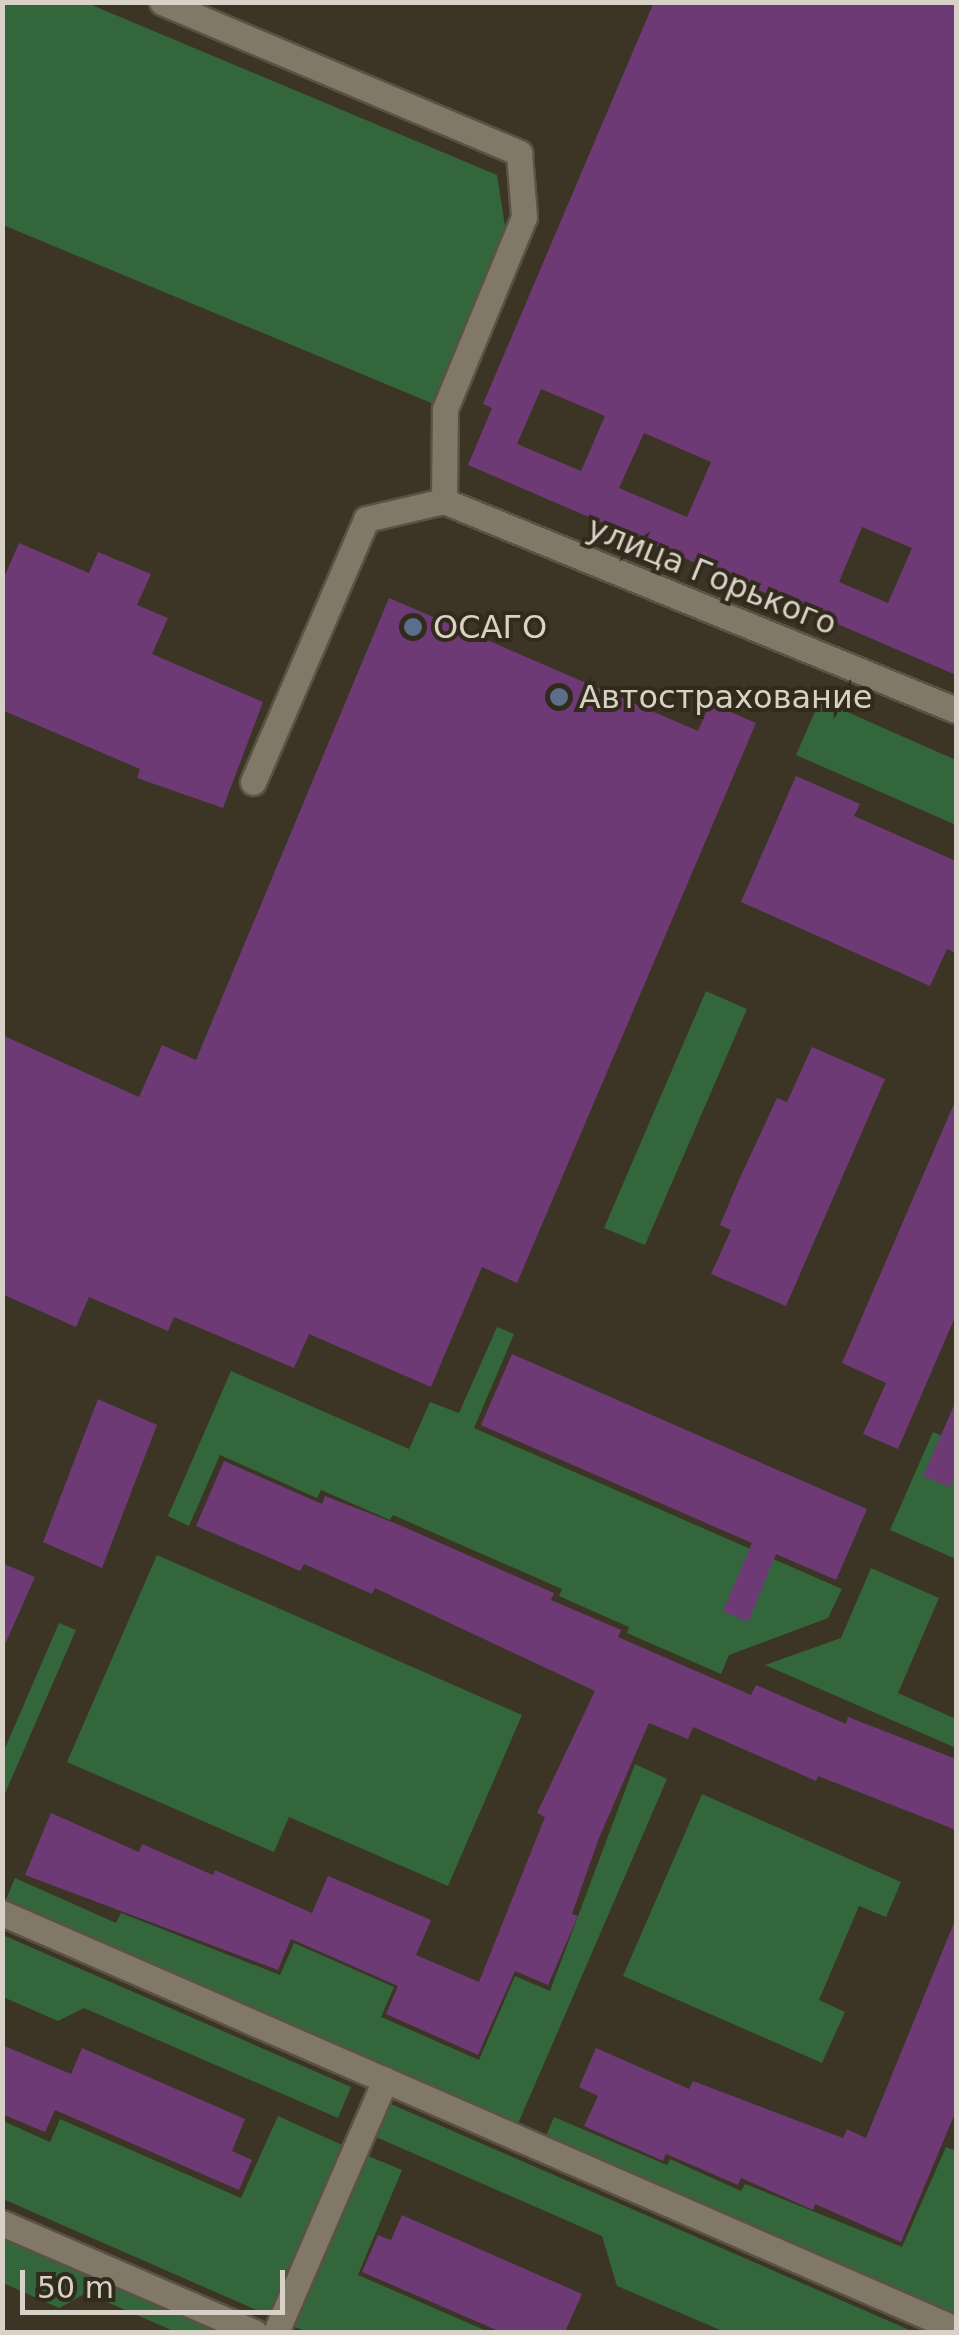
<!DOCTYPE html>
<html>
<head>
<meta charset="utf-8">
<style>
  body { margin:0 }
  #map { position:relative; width:959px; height:2335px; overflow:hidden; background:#3c3425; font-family:"DejaVu Sans",sans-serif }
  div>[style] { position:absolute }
  .green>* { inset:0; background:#33663b }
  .building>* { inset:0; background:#6d3a76 }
  .roads { filter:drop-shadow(2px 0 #595245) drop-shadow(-2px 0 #595245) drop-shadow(0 2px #595245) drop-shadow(0 -2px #595245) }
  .minor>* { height:25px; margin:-12.5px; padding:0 12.5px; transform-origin:12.5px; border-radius:12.5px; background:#817867 }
  .dots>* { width:28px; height:28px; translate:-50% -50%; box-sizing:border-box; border:5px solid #322a1b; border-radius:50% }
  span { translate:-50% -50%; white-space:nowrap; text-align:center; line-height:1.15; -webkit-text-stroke:8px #322a1b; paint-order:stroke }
  .street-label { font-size:32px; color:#d7d1c8 }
  .poi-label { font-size:32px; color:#d7d1c8 }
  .left { translate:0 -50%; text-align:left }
  .frame { position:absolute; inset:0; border:5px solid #d7d1c8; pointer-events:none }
  .scale { position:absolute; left:20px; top:2270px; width:265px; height:45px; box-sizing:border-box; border:5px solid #d7d1c8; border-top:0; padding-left:12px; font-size:30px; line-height:35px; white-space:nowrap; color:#d7d1c8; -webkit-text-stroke:8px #322a1b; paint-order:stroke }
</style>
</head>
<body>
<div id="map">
  <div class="green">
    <div style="clip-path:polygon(2px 3px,87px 3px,497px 175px,507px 239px,436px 405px,3px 225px)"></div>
    <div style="clip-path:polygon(820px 700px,956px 760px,956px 825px,796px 755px)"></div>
    <div style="clip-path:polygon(706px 991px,747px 1009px,645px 1245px,604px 1228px)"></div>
    <div style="clip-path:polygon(497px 1327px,514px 1334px,474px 1428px,842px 1589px,828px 1618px,729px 1655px,721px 1674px,627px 1633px,629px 1627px,559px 1596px,562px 1589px,393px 1515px,390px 1520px,321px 1490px,317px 1498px,220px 1455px,189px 1526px,168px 1516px,231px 1371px,409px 1449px,430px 1402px,459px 1413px)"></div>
    <div style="clip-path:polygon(933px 1432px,956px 1442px,956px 1559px,890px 1530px)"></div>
    <div style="clip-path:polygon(157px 1555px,522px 1715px,448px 1886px,289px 1817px,274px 1852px,67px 1762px)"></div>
    <div style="clip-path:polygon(871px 1568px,939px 1598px,898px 1693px,956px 1719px,956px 1748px,765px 1665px,841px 1638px)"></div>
    <div style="clip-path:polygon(59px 1623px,76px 1630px,3px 1798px,3px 1753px)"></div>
    <div style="clip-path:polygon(635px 1764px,667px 1779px,517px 2126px,5px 1902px,15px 1878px,116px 1923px,121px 1913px,280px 1975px,294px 1943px,394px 1987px,381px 2017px,479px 2060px,515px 1976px,550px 1991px)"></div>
    <div style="clip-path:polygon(702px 1794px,901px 1882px,886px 1917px,859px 1906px,819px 2000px,845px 2012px,822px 2063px,623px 1976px)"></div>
    <div style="clip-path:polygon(3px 1935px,351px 2087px,338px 2118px,84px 2008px,58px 2021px,3px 1997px)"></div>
    <div style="clip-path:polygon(391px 2104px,914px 2332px,725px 2332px,617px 2286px,602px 2236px,376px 2137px)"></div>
    <div style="clip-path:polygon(278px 2116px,342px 2145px,268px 2315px,3px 2199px,3px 2121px,50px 2142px,60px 2119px,241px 2198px)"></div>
    <div style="clip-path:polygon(554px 2117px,667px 2165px,670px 2159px,741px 2191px,745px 2184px,902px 2247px,946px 2147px,956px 2151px,956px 2318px,545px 2138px)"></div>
    <div style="clip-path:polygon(361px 2153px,402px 2170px,358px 2275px,489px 2332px,308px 2332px,287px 2324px)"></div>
    <div style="clip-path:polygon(2px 2230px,237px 2332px,176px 2332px,86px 2293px,59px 2308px,3px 2283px)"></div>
  </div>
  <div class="building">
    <div style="clip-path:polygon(evenodd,654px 2px,956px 2px,956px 675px,468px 465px,492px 408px,483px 404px,654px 2px,541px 389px,605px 416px,581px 471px,517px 444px,541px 389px,654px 2px,644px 433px,711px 462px,687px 517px,619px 488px,644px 433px,654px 2px,862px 527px,912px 548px,888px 603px,839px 582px,862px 527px)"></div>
    <div style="clip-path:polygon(19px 543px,89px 573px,98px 552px,151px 574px,137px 605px,168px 618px,152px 654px,263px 702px,223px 808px,137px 778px,140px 769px,2px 710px,2px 582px)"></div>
    <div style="clip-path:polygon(389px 598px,698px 731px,710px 703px,756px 723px,517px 1283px,482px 1267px,431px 1387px,309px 1334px,294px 1368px,174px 1317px,168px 1331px,89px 1297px,76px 1327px,2px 1294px,2px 1035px,139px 1097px,162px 1045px,196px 1060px)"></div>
    <div style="clip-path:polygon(796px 776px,860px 804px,854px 816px,956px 861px,956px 953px,947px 949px,930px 986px,741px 902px)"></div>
    <div style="clip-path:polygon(812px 1047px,885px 1079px,786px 1306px,711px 1274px,731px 1230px,720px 1225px,739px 1180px,777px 1098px,787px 1102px)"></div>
    <div style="clip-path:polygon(956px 1099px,956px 1315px,898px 1449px,863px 1434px,886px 1383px,842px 1363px)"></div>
    <div style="clip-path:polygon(512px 1354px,867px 1509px,836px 1580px,776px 1554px,748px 1622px,723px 1611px,752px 1543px,481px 1425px)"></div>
    <div style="clip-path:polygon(98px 1399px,157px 1425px,102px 1568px,43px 1542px)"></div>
    <div style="clip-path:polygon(956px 1401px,956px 1472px,950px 1487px,923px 1476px)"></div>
    <div style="clip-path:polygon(224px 1461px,322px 1504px,325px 1496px,397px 1524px,554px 1593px,551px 1600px,621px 1630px,618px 1637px,751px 1695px,756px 1685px,846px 1724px,848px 1717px,956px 1759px,956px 1830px,818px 1776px,816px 1781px,693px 1727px,688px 1739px,649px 1723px,599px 1838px,572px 1914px,578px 1916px,548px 1985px,515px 1971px,478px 2055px,386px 2014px,398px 1986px,291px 1939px,278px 1970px,25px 1875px,51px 1813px,139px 1852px,142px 1844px,213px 1875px,215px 1870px,312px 1913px,328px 1876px,431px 1920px,416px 1955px,479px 1982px,545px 1817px,537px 1813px,595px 1691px,375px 1588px,372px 1594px,304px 1564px,300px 1571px,196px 1526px)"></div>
    <div style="clip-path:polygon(2px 1563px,35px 1577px,2px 1651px)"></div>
    <div style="clip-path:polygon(956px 1918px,956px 2111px,901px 2242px,815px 2204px,813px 2210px,741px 2178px,738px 2185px,666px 2154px,663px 2161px,584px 2126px,598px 2096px,579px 2087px,596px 2048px,689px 2089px,693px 2081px,843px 2138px,847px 2129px,866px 2138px)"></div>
    <div style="clip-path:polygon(2px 2045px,71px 2074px,82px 2048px,245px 2119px,232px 2151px,252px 2160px,239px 2190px,55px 2110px,45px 2132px,2px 2114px)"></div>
    <div style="clip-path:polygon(402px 2215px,582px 2294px,565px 2332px,501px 2332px,362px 2272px,378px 2235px,391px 2240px)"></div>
  </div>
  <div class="roads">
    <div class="minor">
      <div style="left:162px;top:2px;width:388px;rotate:22.9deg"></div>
      <div style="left:519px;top:153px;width:64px;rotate:85.5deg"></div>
      <div style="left:524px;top:217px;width:208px;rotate:112.4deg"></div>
      <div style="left:445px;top:409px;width:92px;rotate:90.6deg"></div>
      <div style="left:444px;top:501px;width:553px;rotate:22.21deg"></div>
      <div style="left:253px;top:782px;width:286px;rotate:-66.7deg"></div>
      <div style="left:366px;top:519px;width:80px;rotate:-13deg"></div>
      <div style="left:2px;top:1913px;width:1041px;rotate:23.56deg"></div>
      <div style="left:2px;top:2223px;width:275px;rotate:23.4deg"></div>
      <div style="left:276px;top:2332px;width:275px;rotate:-66.6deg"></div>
    </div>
  </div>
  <div class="dots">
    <div style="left:413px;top:627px;background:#5c6f8a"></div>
    <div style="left:559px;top:697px;background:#5c6f8a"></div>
  </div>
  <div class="street-label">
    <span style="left:712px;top:576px;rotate:22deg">улица Горького</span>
  </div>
  <div class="poi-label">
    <span class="left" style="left:433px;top:627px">ОСАГО</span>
    <span class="left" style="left:579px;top:697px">Автострахование</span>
  </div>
  <div class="frame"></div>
  <div class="scale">50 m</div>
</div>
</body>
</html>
